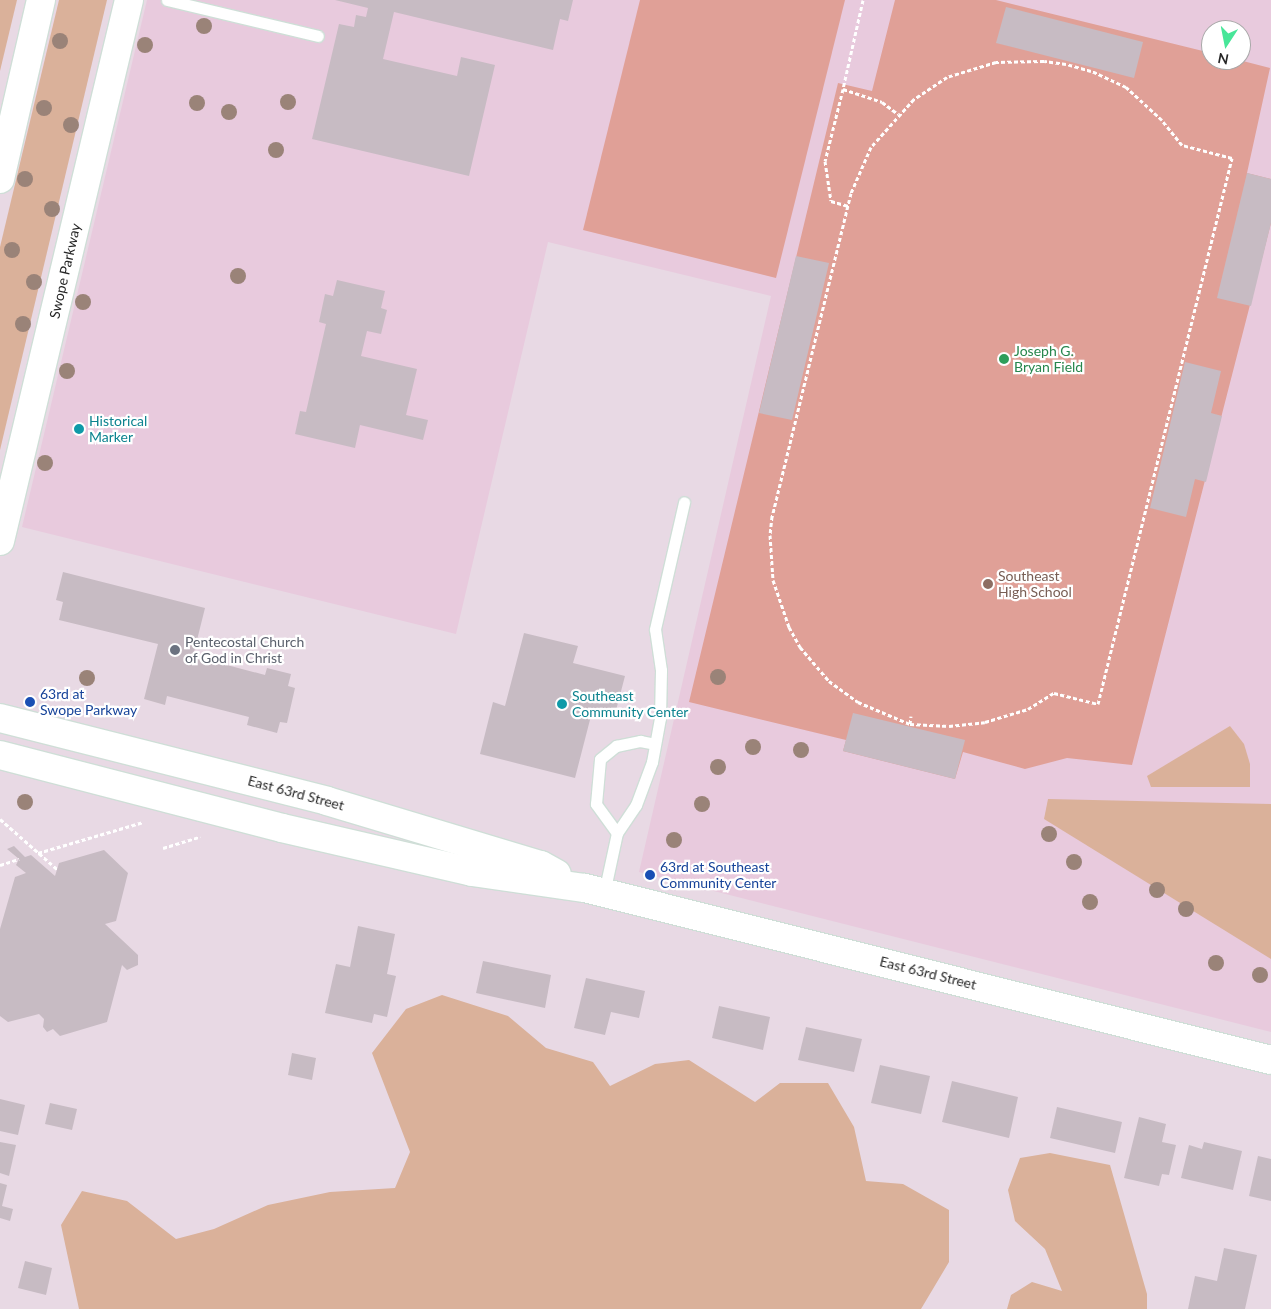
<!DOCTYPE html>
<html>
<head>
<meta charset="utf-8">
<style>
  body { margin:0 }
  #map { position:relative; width:1271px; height:1309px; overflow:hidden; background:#e8d9e4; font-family:Lato,sans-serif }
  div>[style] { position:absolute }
  .education>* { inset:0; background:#e8cadd }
  .green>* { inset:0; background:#dab19a }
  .pitch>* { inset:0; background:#e0a097 }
  .building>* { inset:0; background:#c7bbc3 }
  .path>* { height:3px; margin-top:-1.5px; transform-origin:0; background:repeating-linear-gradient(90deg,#fff 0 4px,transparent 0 6.5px) }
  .roads { filter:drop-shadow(1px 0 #cfded7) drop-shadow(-1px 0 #cfded7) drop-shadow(0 1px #cfded7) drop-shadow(0 -1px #cfded7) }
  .service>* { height:11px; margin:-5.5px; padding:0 5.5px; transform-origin:5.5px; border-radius:5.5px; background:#fff }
  .secondary>* { height:28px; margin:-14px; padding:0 14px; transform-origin:14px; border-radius:14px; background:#fff }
  .trees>* { width:16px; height:16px; margin:-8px; border-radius:50%; background:#9a8378 }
  .dots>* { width:14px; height:14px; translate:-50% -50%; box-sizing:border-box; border:2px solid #fff; border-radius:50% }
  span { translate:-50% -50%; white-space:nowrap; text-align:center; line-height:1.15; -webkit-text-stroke:4.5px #fff; paint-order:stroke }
  .street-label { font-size:14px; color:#272727 }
  .leisure-label { font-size:14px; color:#27864d }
  .left { translate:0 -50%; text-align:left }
  .culture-label { font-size:14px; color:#0d838f }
  .education-label { font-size:14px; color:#785e54 }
  .worship-label { font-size:14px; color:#5b616d }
  .transit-label { font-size:14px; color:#164399 }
  .north { position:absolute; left:1201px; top:20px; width:50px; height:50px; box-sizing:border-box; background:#fff; border:1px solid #a9a9a9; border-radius:50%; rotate:191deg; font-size:14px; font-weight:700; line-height:20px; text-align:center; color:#272727 }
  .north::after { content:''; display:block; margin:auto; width:18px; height:22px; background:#48e699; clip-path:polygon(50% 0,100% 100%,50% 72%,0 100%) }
</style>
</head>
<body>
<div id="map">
  <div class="education">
    <div style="clip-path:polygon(evenodd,147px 0,1271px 0,1271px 1032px,639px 872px,771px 296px,548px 242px,456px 634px,22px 527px,147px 0,1211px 30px,1241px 30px,1241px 60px,1211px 60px,1211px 30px)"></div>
  </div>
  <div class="green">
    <div style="clip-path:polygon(0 0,17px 0,0 71px)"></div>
    <div style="clip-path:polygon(59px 0,107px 0,0 450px,0 247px)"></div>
    <div style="clip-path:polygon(1230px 726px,1244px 744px,1250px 764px,1250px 787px,1151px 787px,1147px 776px)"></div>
    <div style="clip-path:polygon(1048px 799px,1271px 804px,1271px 959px,1044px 819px)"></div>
    <div style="clip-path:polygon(442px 995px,508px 1016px,546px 1048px,593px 1062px,610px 1086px,655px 1064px,689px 1060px,755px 1102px,780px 1083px,828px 1083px,854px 1127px,866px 1181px,903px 1184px,949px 1210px,949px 1262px,921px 1309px,79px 1309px,61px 1225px,82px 1191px,127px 1201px,176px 1239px,214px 1229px,268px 1205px,330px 1192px,395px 1188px,410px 1152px,372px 1053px,406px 1009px)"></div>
    <div style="clip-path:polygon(1050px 1153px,1110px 1165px,1147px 1294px,1147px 1309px,1007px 1309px,1011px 1295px,1032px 1282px,1062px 1291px,1045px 1249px,1015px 1221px,1008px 1190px,1020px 1158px)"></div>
  </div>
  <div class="pitch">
    <div style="clip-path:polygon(640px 0,845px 0,776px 278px,583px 230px)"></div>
    <div style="clip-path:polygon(895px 0,996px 0,1211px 53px,1211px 60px,1239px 60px,1270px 68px,1247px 173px,1271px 179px,1271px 223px,1132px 765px,1067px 758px,1025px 769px,963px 752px,955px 779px,843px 751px,846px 740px,689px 702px,838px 83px,872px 91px)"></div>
  </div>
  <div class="building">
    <div style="clip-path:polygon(335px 0,573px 0,568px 21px,560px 19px,553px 50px,394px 12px,383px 59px,457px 76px,461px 57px,495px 65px,469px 176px,312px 139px,339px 24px,354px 27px,356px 15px,366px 17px,368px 8px)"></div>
    <div style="clip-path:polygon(1006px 7px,1143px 42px,1134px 78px,996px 43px)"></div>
    <div style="clip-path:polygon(1247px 173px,1271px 179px,1271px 223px,1251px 306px,1217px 298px)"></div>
    <div style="clip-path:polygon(796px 256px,829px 263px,792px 420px,759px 413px)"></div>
    <div style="clip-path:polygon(337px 280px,385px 291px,381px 308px,387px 310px,381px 334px,367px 331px,361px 356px,417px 369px,406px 415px,428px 420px,423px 440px,360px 425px,355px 448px,295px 434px,300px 411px,306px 412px,326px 324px,319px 322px,325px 294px,333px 296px)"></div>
    <div style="clip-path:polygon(1185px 362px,1221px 371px,1211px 413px,1222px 416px,1206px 482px,1195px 479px,1186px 517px,1150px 508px)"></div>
    <div style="clip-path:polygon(63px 572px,205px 608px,193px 656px,265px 675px,267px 668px,291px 674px,288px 686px,295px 688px,287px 723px,280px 722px,277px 733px,247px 725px,249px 717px,167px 696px,165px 705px,144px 699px,158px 644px,59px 620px,63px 602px,56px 600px)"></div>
    <div style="clip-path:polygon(524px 633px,578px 646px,573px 663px,625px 676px,614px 718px,592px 712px,575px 778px,480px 754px,493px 702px,505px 706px)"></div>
    <div style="clip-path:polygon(853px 713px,965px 740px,955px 779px,843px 751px)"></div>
    <div style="clip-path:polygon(14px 846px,25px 857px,31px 855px,55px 876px,59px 863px,104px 850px,128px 873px,116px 921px,105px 924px,138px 955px,138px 965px,127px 970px,122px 965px,107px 1022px,60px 1036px,53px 1029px,47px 1032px,43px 1027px,44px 1019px,39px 1014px,8px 1022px,0 1016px,0 929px,15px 877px,26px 873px,16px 865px,19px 859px,7px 849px)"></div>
    <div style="clip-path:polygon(358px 926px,395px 934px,387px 974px,396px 976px,387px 1017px,374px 1014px,372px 1023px,325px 1013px,336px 964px,350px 967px)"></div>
    <div style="clip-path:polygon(483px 961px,551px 975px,545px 1008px,476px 993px)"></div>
    <div style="clip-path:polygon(586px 978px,645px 991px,639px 1018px,611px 1012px,605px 1035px,574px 1028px)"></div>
    <div style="clip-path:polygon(719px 1006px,770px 1017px,763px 1050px,712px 1038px)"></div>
    <div style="clip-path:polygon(806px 1027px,862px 1039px,854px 1072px,798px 1060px)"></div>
    <div style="clip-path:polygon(292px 1053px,316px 1058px,312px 1080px,288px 1075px)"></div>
    <div style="clip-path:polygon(880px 1065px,930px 1076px,921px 1114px,871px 1103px)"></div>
    <div style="clip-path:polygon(952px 1081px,1018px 1097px,1009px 1138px,942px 1122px)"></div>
    <div style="clip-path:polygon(0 1099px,25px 1105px,18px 1135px,0 1131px)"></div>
    <div style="clip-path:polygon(50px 1103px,77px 1109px,72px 1130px,45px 1124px)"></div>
    <div style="clip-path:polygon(1057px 1107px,1122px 1122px,1115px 1153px,1050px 1138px)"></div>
    <div style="clip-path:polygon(1139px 1117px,1166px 1124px,1162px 1142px,1176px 1145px,1169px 1175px,1162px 1174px,1159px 1186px,1124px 1178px)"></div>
    <div style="clip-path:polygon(0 1142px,16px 1145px,9px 1176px,0 1173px)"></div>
    <div style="clip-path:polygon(1204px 1142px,1242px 1151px,1233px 1190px,1181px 1178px,1189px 1145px,1202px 1149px)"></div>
    <div style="clip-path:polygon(1258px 1156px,1271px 1159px,1271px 1201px,1249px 1196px)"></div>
    <div style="clip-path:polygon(0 1183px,7px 1185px,2px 1206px,13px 1209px,10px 1221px,0 1218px)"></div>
    <div style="clip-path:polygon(1224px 1248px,1257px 1255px,1245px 1309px,1188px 1309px,1195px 1276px,1217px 1281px)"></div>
    <div style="clip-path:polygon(25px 1261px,52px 1268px,46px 1295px,18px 1288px)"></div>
  </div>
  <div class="path">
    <div style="left:863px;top:0;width:91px;rotate:102.7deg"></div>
    <div style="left:843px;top:89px;width:41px;rotate:18.4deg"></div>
    <div style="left:882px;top:102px;width:20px;rotate:37deg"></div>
    <div style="left:843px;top:89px;width:74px;rotate:104deg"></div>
    <div style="left:825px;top:161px;width:40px;rotate:81.5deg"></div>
    <div style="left:831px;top:201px;width:19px;rotate:16deg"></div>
    <div style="left:910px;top:724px;width:39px;rotate:3deg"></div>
    <div style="left:949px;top:726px;width:36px;rotate:-6deg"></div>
    <div style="left:985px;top:722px;width:45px;rotate:-16.8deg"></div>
    <div style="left:1028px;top:709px;width:31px;rotate:-32deg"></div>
    <div style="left:1054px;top:693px;width:45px;rotate:14deg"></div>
    <div style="left:1098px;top:704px;width:562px;rotate:-76.21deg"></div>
    <div style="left:1232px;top:158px;width:52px;rotate:-165.4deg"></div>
    <div style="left:1182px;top:145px;width:32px;rotate:-129deg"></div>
    <div style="left:1162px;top:120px;width:49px;rotate:-137.5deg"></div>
    <div style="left:1126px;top:87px;width:38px;rotate:-155deg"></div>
    <div style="left:1091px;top:71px;width:26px;rotate:-164deg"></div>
    <div style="left:1066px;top:64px;width:22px;rotate:-172deg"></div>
    <div style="left:1044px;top:61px;width:48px;rotate:178.8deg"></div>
    <div style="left:996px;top:62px;width:51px;rotate:163deg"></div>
    <div style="left:947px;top:77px;width:40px;rotate:146deg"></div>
    <div style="left:914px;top:99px;width:64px;rotate:131.9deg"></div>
    <div style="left:871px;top:147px;width:50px;rotate:113.5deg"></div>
    <div style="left:851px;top:193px;width:333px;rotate:103.7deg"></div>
    <div style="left:772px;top:516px;width:19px;rotate:96deg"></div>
    <div style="left:770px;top:535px;width:45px;rotate:86.2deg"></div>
    <div style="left:773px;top:580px;width:50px;rotate:71.2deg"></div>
    <div style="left:789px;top:627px;width:23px;rotate:61deg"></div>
    <div style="left:800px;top:647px;width:45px;rotate:49.5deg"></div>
    <div style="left:829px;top:681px;width:36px;rotate:36deg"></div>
    <div style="left:858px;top:702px;width:56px;rotate:22.9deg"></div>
    <div style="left:910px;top:724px;width:8px;rotate:-83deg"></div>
    <div style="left:0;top:819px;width:76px;rotate:41.3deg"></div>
    <div style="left:163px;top:848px;width:39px;rotate:-17deg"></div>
    <div style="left:38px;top:853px;width:109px;rotate:-16.4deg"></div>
    <div style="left:0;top:865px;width:20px;rotate:-18deg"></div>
  </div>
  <div class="roads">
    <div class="service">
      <div style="left:167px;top:0;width:155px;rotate:13.4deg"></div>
      <div style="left:617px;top:833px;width:36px;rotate:-126deg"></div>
      <div style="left:596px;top:804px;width:45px;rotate:-84.9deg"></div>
      <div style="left:600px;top:759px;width:21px;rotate:-39deg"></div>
      <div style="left:616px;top:746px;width:25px;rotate:-12deg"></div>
      <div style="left:640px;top:741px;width:15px;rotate:11deg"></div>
      <div style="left:604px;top:893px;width:61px;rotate:-77.8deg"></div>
      <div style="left:617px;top:833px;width:34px;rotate:-56deg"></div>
      <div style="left:636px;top:805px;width:46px;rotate:-69.6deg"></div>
      <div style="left:652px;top:762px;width:45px;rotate:-79.7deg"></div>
      <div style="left:660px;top:718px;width:48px;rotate:-88.8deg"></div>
      <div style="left:661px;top:670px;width:41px;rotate:-98.3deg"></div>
      <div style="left:655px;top:629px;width:130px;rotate:-77.1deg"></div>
    </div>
    <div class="secondary">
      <div style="left:0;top:179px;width:184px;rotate:-77.1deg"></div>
      <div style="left:0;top:541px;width:556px;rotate:-76.59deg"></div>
      <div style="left:0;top:718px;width:337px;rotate:14.2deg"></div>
      <div style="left:327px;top:801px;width:223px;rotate:16.7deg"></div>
      <div style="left:541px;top:865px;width:18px;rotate:29deg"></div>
      <div style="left:0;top:755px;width:291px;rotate:14.5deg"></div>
      <div style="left:282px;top:828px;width:195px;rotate:13deg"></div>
      <div style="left:472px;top:872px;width:114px;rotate:8.1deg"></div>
      <div style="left:585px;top:888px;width:707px;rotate:14.08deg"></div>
    </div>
  </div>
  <div class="trees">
    <div style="left:204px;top:26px"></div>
    <div style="left:60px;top:41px"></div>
    <div style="left:145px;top:45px"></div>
    <div style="left:288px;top:102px"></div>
    <div style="left:197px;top:103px"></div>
    <div style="left:44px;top:108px"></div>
    <div style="left:229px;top:112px"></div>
    <div style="left:71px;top:125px"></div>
    <div style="left:276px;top:150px"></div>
    <div style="left:25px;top:179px"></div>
    <div style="left:52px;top:209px"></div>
    <div style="left:12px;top:250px"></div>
    <div style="left:238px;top:276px"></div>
    <div style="left:34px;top:282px"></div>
    <div style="left:83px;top:302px"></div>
    <div style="left:23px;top:324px"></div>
    <div style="left:67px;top:371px"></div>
    <div style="left:45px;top:463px"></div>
    <div style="left:718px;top:677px"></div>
    <div style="left:87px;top:678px"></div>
    <div style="left:753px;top:747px"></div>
    <div style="left:801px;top:750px"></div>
    <div style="left:718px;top:767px"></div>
    <div style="left:25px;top:802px"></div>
    <div style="left:702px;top:804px"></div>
    <div style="left:1049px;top:834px"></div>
    <div style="left:674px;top:840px"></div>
    <div style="left:1074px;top:862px"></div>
    <div style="left:1157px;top:890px"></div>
    <div style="left:1090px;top:902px"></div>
    <div style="left:1186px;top:909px"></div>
    <div style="left:1216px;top:963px"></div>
    <div style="left:1260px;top:975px"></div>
  </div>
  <div class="dots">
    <div style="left:1004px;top:359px;background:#2e9e5b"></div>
    <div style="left:79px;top:429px;background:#0f9aa8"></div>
    <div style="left:988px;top:584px;background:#8d6e63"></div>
    <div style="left:175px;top:650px;background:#6b7280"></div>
    <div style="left:30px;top:702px;background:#1a4fb4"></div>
    <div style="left:562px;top:704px;background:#0f9aa8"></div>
    <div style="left:650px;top:875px;background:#1a4fb4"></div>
  </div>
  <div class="street-label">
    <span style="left:65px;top:271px;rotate:-77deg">Swope Parkway</span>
    <span style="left:296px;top:793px;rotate:15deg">East 63rd Street</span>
    <span style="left:928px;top:973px;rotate:14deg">East 63rd Street</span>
  </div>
  <div class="leisure-label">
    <span class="left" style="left:1014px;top:359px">Joseph G.<br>Bryan Field</span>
  </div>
  <div class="culture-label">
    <span class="left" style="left:89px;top:429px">Historical<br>Marker</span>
    <span class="left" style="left:572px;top:704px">Southeast<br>Community Center</span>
  </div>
  <div class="education-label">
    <span class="left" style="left:998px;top:584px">Southeast<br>High School</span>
  </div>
  <div class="worship-label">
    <span class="left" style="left:185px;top:650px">Pentecostal Church<br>of God in Christ</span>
  </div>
  <div class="transit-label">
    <span class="left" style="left:40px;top:702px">63rd at<br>Swope Parkway</span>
    <span class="left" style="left:660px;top:875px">63rd at Southeast<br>Community Center</span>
  </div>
  <div class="north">N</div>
</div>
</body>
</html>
